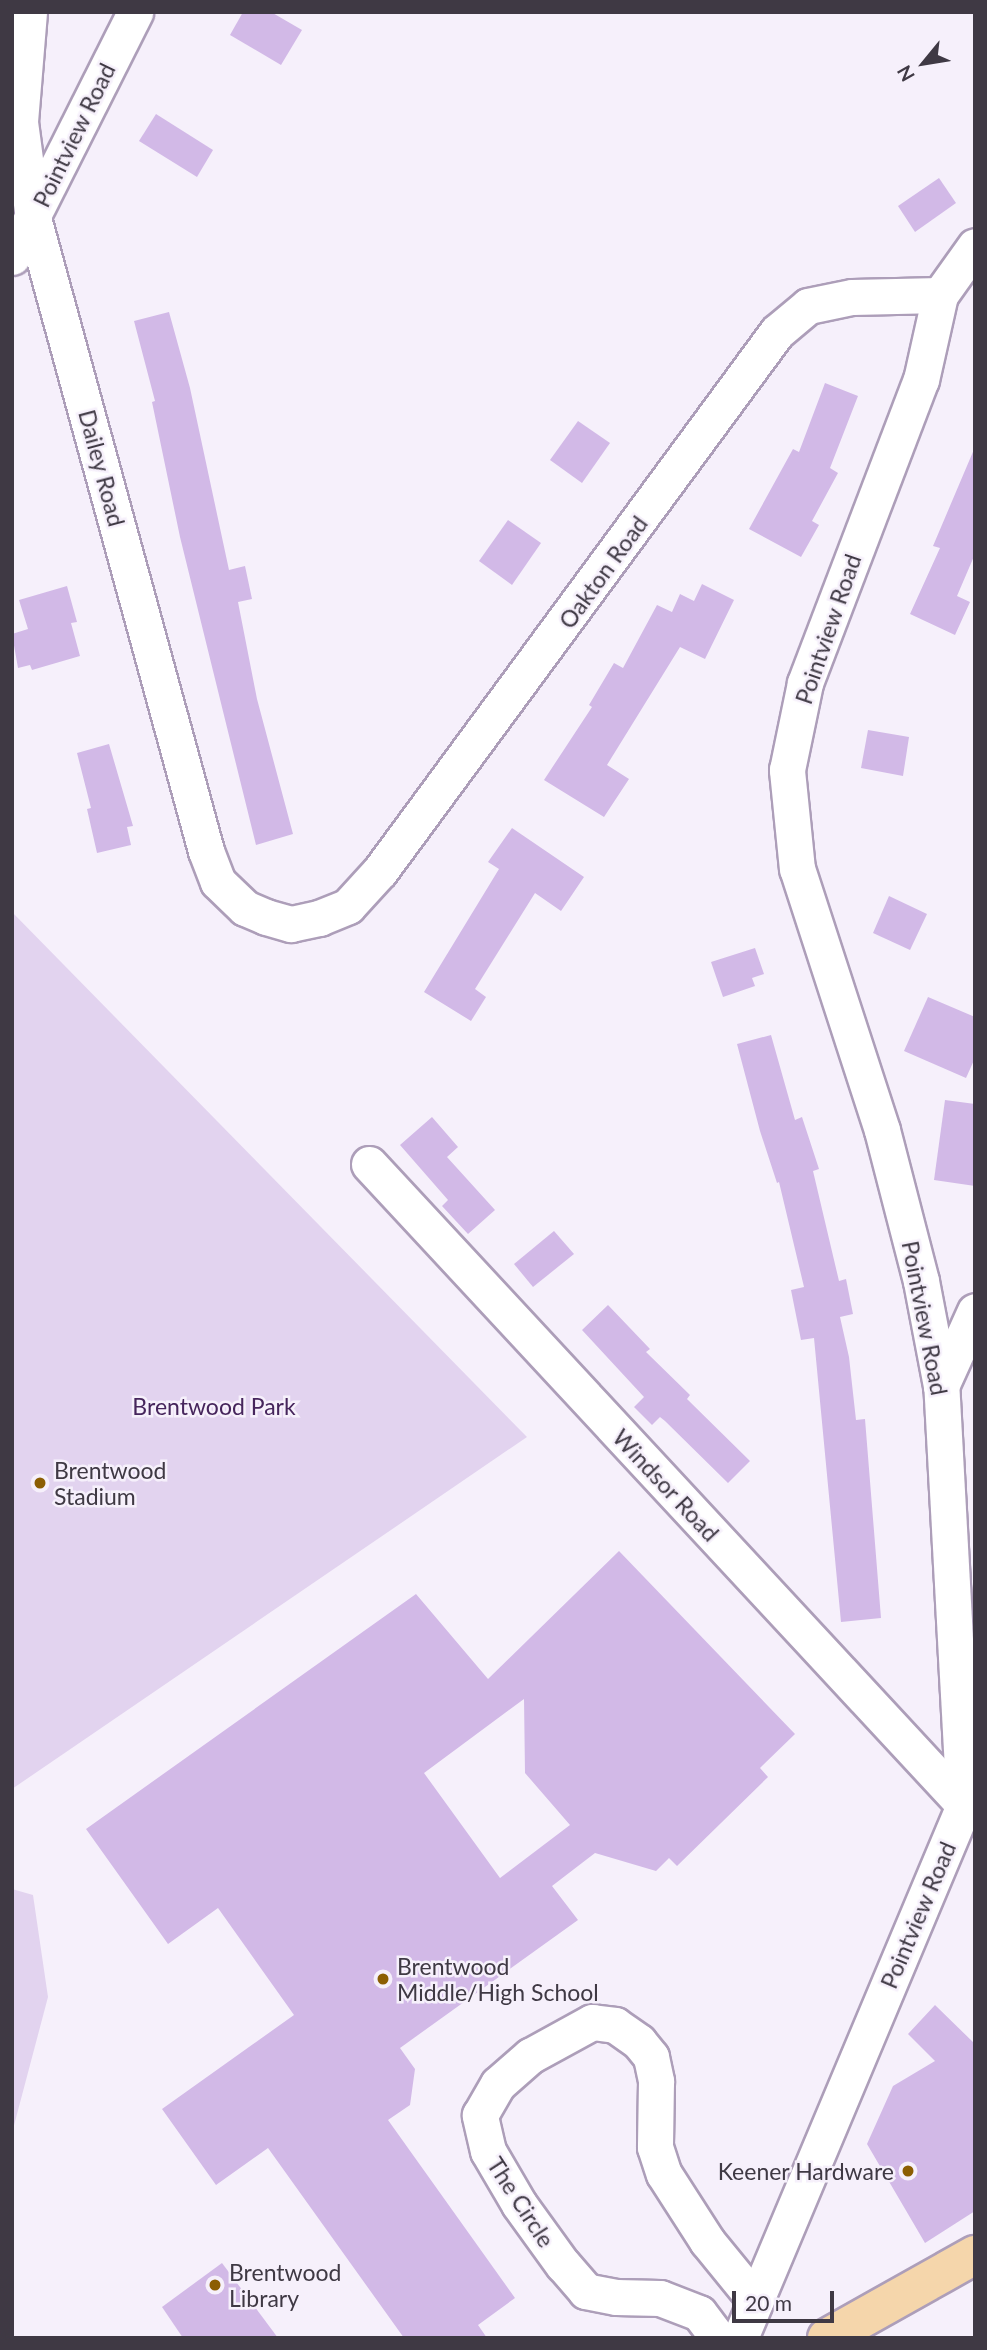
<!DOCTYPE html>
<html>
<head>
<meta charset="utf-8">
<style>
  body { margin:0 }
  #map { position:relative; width:987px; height:2350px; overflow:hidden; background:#f6f0fb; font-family:Lato,sans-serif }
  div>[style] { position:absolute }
  .green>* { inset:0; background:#e2d3ef }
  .building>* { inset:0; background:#d2b9e7 }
  .roads { filter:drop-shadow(2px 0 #ad9eb9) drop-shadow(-2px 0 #ad9eb9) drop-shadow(0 2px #ad9eb9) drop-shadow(0 -2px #ad9eb9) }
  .minor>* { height:35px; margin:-17.5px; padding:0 17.5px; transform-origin:17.5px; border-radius:17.5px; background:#fff }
  .major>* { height:38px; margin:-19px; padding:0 19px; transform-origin:19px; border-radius:19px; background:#f5d6ab }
  .dots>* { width:19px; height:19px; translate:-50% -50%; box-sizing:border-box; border:4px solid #f6f0fb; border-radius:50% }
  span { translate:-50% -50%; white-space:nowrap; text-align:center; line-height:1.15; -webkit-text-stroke:5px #f6f0fb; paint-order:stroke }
  .street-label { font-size:23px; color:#3f3944 }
  .park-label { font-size:23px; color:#46255c }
  .poi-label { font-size:23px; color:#3f3944 }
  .left { translate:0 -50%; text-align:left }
  .right { translate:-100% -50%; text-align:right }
  .frame { position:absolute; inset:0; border:14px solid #3f3944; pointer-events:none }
  .north { position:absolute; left:889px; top:28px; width:70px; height:70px; -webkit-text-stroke:5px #f6f0fb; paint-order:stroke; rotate:240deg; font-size:19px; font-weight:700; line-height:28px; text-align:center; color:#3f3944 }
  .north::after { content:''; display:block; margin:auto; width:24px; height:32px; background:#3f3944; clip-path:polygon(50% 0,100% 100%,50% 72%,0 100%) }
  .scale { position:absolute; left:732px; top:2291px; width:102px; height:32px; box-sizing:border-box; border:4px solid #3f3944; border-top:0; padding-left:9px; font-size:21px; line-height:24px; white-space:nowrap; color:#3f3944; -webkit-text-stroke:5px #f6f0fb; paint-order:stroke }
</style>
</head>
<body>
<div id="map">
  <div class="green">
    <div style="clip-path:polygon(12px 912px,527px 1437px,12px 1789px)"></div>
    <div style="clip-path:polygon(12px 1889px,33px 1895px,48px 1997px,12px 2133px)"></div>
  </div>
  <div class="building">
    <div style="clip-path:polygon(243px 12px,271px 12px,302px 30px,281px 65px,230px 35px)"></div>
    <div style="clip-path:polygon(156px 114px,213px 150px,197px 177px,139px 141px)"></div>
    <div style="clip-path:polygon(939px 178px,956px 203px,915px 232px,898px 206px)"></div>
    <div style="clip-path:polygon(169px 312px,190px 388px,229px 570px,245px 566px,252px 599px,238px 602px,257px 699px,293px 834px,256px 845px,180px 537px,152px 402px,155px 401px,134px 321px)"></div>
    <div style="clip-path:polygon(825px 383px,858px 396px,830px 468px,838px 473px,812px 521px,819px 525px,801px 557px,749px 529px,793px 449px,799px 452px)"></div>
    <div style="clip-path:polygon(578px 421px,610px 443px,582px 483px,550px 460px)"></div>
    <div style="clip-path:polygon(975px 447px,975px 554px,957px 596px,970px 602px,955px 635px,910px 614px,940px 548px,933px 546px)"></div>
    <div style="clip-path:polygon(508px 520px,541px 543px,512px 585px,479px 561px)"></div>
    <div style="clip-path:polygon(702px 584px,734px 600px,705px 659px,680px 647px,607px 765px,629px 779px,604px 817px,544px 780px,592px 707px,589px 705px,614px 663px,623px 668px,657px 605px,672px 612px,680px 594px,694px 601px)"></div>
    <div style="clip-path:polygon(67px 586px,77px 622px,71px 623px,80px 656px,32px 670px,30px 665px,18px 668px,12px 634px,28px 629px,19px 600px)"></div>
    <div style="clip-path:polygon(868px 730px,909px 737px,903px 776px,861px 768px)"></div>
    <div style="clip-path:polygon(109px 744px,133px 826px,127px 827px,131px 845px,97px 853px,87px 809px,91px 808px,77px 753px)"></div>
    <div style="clip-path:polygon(512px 828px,584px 877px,561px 911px,535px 893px,475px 989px,486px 997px,471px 1021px,424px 992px,499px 869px,488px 862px)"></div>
    <div style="clip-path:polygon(889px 896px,927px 914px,910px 950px,873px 933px)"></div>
    <div style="clip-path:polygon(755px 948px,764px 974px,752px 978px,755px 986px,723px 997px,711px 962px)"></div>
    <div style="clip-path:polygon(928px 997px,975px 1017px,975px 1058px,966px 1078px,904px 1051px)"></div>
    <div style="clip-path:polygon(771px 1035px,795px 1120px,802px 1117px,819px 1169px,813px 1171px,839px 1281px,846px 1279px,853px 1314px,840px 1317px,849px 1357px,856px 1420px,865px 1419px,881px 1618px,841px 1622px,814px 1338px,801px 1340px,791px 1290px,804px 1287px,779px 1182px,777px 1183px,760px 1131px,737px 1044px)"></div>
    <div style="clip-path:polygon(945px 1100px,975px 1104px,975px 1186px,934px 1180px)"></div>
    <div style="clip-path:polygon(432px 1117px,458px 1147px,447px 1157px,495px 1210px,468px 1234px,442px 1206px,448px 1200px,400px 1145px)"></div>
    <div style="clip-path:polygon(554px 1231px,574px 1254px,533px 1287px,514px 1264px)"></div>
    <div style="clip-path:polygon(608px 1305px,650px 1349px,646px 1352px,690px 1395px,687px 1399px,750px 1461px,728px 1483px,665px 1421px,660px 1417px,652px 1425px,634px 1407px,644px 1397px,582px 1330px)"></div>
    <div style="clip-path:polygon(evenodd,619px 1551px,795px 1734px,760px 1768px,768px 1777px,677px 1866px,669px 1858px,656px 1871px,595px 1853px,552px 1886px,578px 1920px,400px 2048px,415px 2069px,410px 2105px,388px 2120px,515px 2298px,478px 2325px,487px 2338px,404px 2338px,268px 2148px,216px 2185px,162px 2109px,294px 2015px,218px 1908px,168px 1944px,86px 1829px,416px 1594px,488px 1679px,619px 1551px,524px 1699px,525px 1773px,570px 1825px,500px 1878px,424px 1773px,524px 1699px)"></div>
    <div style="clip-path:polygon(935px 2005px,975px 2044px,975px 2211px,925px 2243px,867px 2144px,893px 2086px,935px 2061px,908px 2034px)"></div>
    <div style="clip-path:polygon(222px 2263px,278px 2338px,183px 2338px,162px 2307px)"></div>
  </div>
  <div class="roads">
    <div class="minor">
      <div style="left:29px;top:12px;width:110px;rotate:94.7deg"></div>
      <div style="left:20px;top:122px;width:97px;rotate:82.3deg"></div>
      <div style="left:33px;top:218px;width:656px;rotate:74.71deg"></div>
      <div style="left:206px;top:851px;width:33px;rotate:69deg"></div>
      <div style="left:218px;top:882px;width:37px;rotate:44deg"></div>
      <div style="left:245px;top:908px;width:23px;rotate:23deg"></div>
      <div style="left:266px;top:917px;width:26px;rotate:16deg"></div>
      <div style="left:291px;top:924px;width:29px;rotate:-12deg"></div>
      <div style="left:319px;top:918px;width:31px;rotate:-22deg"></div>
      <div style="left:348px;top:906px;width:47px;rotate:-47.6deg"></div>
      <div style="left:380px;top:871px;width:669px;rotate:-53.63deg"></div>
      <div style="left:777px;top:332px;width:40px;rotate:-40deg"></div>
      <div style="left:808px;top:306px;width:45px;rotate:-11.6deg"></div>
      <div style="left:852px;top:297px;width:88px;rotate:-1.3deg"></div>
      <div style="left:12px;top:257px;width:274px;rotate:-63.3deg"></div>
      <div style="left:369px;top:1164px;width:875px;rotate:47.13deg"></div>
      <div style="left:941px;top:1386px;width:82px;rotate:-65.6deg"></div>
      <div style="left:718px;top:2338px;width:31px;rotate:-127deg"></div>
      <div style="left:699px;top:2313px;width:42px;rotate:-159deg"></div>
      <div style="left:660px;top:2298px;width:44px;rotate:-178.7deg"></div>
      <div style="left:616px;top:2297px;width:31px;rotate:-169deg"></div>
      <div style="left:586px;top:2291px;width:35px;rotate:-131deg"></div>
      <div style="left:563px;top:2265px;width:75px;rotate:-125.8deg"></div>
      <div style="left:519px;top:2204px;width:61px;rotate:-120.3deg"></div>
      <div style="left:488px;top:2151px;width:37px;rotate:-103deg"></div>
      <div style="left:480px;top:2115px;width:36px;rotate:-60deg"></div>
      <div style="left:498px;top:2084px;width:43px;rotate:-41.2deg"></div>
      <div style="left:530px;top:2056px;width:71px;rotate:-28.7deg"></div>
      <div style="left:592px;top:2022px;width:23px;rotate:7deg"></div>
      <div style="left:615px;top:2025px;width:29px;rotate:35deg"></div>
      <div style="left:639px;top:2042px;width:19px;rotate:51deg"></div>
      <div style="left:651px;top:2057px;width:25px;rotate:78deg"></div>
      <div style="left:656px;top:2081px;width:66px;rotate:90.9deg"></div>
      <div style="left:655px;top:2147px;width:28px;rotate:72deg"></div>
      <div style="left:664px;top:2174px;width:80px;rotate:57.3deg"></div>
      <div style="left:707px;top:2241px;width:77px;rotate:50.8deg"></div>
      <div style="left:740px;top:2338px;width:578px;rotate:-67.2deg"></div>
      <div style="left:964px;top:1805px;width:420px;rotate:-93.1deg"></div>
      <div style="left:941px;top:1386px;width:107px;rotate:-100.8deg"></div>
      <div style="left:921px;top:1281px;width:156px;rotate:-104.5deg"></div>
      <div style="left:882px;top:1130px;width:274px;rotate:-108deg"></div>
      <div style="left:797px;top:869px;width:100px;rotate:-95.8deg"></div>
      <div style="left:787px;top:770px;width:89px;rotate:-78.3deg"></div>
      <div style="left:805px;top:683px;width:324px;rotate:-69.1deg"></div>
      <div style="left:921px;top:380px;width:87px;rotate:-77.4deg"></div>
      <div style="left:940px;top:295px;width:60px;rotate:-54.5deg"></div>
    </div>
    <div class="major">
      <div style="left:827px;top:2338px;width:170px;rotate:-29.3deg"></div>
    </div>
  </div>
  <div class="dots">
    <div style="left:40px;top:1483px;background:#8c5e03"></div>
    <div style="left:383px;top:1979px;background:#8c5e03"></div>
    <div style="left:908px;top:2171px;background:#8c5e03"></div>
    <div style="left:215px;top:2285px;background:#8c5e03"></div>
  </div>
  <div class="street-label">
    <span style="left:74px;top:135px;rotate:-64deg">Pointview Road</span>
    <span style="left:102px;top:468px;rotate:75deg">Dailey Road</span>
    <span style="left:603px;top:572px;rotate:-54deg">Oakton Road</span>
    <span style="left:828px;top:629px;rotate:-71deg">Pointview Road</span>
    <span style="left:925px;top:1318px;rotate:79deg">Pointview Road</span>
    <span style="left:666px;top:1485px;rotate:47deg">Windsor Road</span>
    <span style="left:918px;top:1915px;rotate:-67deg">Pointview Road</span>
    <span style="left:521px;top:2202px;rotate:57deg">The Circle</span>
  </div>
  <div class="park-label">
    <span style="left:214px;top:1406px">Brentwood Park</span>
  </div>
  <div class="poi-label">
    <span class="left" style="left:54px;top:1483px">Brentwood<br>Stadium</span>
    <span class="left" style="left:397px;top:1979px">Brentwood<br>Middle/High School</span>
    <span class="right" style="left:894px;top:2171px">Keener Hardware</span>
    <span class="left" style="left:229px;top:2285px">Brentwood<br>Library</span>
  </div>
  <div class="frame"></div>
  <div class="north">N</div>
  <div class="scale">20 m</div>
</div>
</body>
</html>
